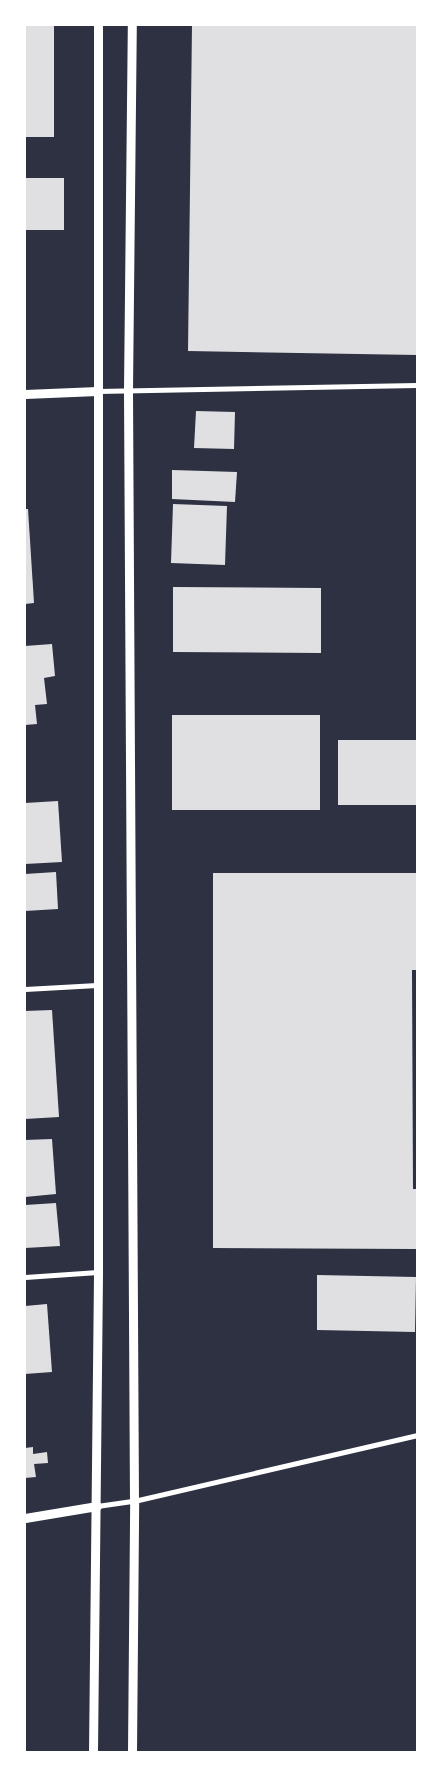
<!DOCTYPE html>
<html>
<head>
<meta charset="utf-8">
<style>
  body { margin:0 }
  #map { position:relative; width:442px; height:1777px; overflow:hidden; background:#2d3142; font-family:"Asap Condensed",sans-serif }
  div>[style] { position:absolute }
  .building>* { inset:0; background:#e0e0e3 }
  .minor>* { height:5px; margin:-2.5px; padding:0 2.5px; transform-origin:2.5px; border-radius:2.5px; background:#fff }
  .tertiary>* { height:9px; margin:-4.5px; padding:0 4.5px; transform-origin:4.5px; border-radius:4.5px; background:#fff }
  span { translate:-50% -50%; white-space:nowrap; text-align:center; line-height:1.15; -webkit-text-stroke:5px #fff; paint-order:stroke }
  .frame { position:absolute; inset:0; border:26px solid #fff; pointer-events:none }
</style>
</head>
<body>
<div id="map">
  <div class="building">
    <div style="clip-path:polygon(25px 25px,54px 25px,54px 137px,25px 137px)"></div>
    <div style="clip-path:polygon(192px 25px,417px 25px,417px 355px,188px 351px)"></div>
    <div style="clip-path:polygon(25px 178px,64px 178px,64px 230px,25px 230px)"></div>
    <div style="clip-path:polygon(196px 411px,235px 412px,234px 449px,194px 448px)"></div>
    <div style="clip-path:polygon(172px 470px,237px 472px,235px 502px,172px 499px)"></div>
    <div style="clip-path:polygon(173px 504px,227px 506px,225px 565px,171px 563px)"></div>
    <div style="clip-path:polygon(25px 509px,28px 509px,34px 603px,25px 604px)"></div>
    <div style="clip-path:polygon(173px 587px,321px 588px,321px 653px,173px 652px)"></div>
    <div style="clip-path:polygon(52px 644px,55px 676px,44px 678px,47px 704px,35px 705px,37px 724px,25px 725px,25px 646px)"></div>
    <div style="clip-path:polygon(172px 715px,320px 715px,320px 810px,172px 810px)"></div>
    <div style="clip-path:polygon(338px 740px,417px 740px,417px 805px,338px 805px)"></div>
    <div style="clip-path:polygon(58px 801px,62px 862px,25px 864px,25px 803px)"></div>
    <div style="clip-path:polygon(56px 872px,58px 909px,25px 911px,25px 874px)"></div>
    <div style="clip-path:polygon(213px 873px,417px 873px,417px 970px,412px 970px,413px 1189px,417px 1189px,417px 1249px,213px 1248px)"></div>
    <div style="clip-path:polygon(52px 1010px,59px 1117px,25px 1119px,25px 1011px)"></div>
    <div style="clip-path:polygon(52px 1139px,56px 1194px,25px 1197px,25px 1140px)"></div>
    <div style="clip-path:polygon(56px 1203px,60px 1246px,25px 1248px,25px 1205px)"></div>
    <div style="clip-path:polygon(317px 1275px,416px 1277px,415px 1332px,317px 1330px)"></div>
    <div style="clip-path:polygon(47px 1304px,52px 1372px,25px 1374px,25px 1306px)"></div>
    <div style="clip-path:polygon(33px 1447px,33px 1454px,47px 1452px,48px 1463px,34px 1464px,36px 1477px,25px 1478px,25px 1448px)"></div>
  </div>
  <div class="minor">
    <div style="left:98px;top:391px;width:319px;rotate:-1.1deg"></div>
    <div style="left:25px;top:989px;width:72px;rotate:-3.2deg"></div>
    <div style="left:25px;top:1277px;width:73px;rotate:-3.9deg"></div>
    <div style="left:97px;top:1506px;width:37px;rotate:-8deg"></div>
    <div style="left:134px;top:1501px;width:291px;rotate:-13.1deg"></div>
  </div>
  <div class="tertiary">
    <div style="left:25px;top:394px;width:72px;rotate:-2.4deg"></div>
    <div style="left:25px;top:1518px;width:73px;rotate:-9.5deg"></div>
    <div style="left:93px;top:1752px;width:480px;rotate:-89.4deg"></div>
    <div style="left:98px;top:1272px;width:1247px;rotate:-90deg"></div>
    <div style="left:132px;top:1752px;width:251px;rotate:-89.5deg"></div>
    <div style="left:134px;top:1501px;width:1111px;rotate:-90.31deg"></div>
    <div style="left:128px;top:390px;width:365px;rotate:-89.4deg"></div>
  </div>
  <div class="frame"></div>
</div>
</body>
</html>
